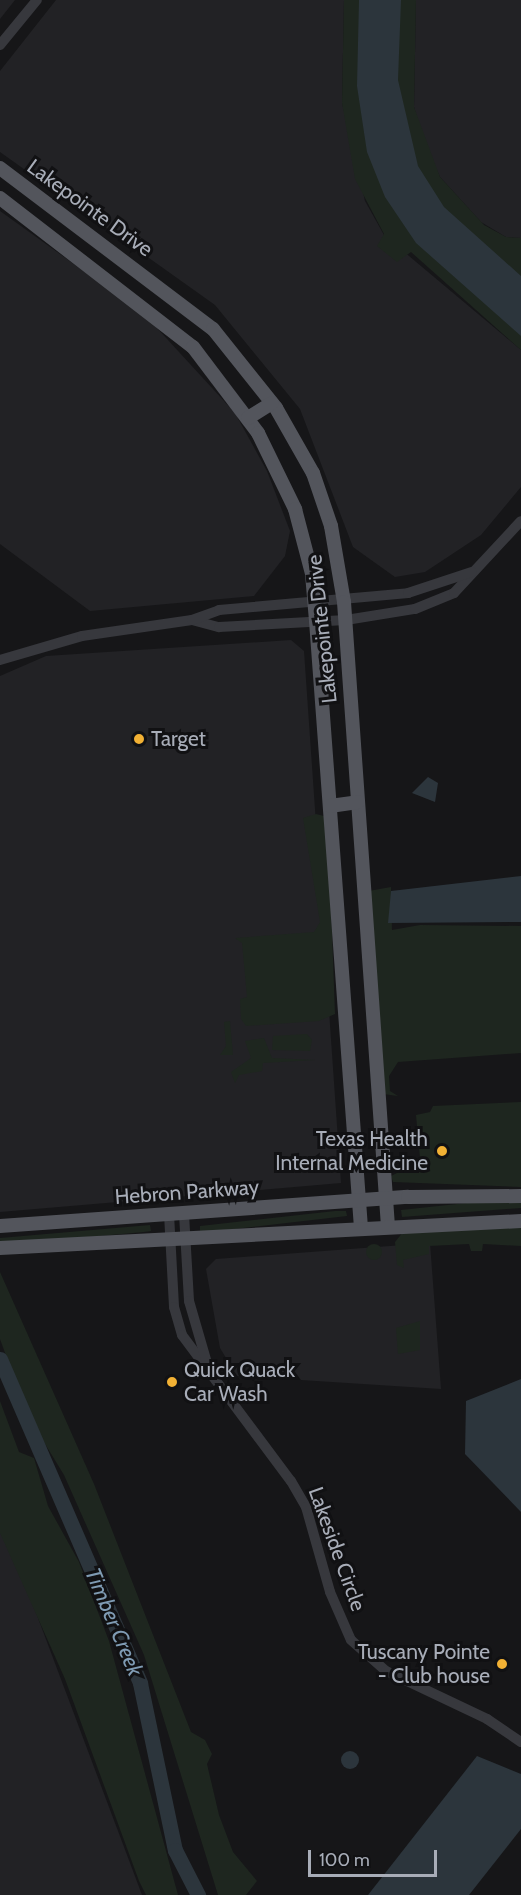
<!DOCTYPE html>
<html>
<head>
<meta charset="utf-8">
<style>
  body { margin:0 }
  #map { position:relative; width:521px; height:1895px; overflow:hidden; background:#161618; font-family:Cabin,sans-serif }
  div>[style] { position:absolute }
  .built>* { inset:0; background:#222225 }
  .green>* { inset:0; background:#1e261f }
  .round { border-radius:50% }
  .water>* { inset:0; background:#2c353c }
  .river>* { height:15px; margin:-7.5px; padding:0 7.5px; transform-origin:7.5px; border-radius:7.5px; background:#2c353c }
  .minor>* { height:10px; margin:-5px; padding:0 5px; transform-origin:5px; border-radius:5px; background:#37383d }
  .major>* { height:14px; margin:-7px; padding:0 7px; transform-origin:7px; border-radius:7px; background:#53555c }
  .dots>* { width:16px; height:16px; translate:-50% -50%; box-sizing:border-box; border:3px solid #111113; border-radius:50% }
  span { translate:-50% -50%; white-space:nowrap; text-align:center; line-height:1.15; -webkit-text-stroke:6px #111113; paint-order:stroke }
  .street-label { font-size:21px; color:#a8adb8 }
  .poi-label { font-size:21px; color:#a8adb8 }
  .left { translate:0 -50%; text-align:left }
  .right { translate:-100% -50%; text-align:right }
  .water-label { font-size:22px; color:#7f9bb3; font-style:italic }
  .scale { position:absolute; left:308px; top:1850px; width:129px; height:27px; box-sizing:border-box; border:3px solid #a8adb8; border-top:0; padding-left:8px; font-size:18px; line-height:21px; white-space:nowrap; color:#a8adb8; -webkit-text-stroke:4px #111113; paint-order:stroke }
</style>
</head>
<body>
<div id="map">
  <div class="built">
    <div style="clip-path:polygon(0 0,15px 0,0 19px)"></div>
    <div style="clip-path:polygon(56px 0,344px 0,342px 103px,365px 201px,384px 235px,521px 350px,521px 487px,481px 535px,425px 572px,395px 577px,353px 547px,300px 409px,215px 305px,0 152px,0 71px)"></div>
    <div style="clip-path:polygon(416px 0,521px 0,521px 238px,506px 237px,481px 222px,440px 177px,425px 145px,414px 107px)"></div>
    <div style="clip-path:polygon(0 211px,145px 315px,235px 413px,267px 471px,290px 531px,285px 556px,254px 596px,90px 611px,0 544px)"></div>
    <div style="clip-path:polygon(291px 640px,304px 651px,341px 1183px,0 1212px,0 676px,46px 656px)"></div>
    <div style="clip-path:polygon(430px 1243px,441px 1389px,237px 1376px,220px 1348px,206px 1269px,216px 1259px)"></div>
    <div style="clip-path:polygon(0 1528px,32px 1602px,142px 1895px,0 1895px)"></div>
  </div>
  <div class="green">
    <div style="clip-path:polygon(344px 0,416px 0,414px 107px,440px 177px,484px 225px,506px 237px,521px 238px,521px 350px,411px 252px,397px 262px,377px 246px,384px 234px,355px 179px,342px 103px)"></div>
    <div style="clip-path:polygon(316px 814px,324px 816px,330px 877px,335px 1014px,319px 1021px,246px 1026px,241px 1019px,240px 999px,247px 997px,242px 943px,235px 938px,314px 932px,320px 922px,303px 818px)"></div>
    <div style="clip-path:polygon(391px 887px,392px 930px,420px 925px,521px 926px,521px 1053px,398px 1062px,389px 1076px,390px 1091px,398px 1096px,383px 1094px,369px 891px)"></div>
    <div style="clip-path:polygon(230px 1021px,233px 1055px,220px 1055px,226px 1046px,224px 1022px)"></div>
    <div style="clip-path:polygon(307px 1034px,312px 1040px,310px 1051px,272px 1050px,273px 1036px)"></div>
    <div style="clip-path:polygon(264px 1038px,272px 1058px,316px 1060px,263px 1063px,262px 1071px,239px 1075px,235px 1083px,231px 1072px,251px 1058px,245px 1041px)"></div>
    <div style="clip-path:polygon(521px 1102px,521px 1187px,393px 1182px,391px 1176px,397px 1173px,421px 1169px,416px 1115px,430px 1112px,433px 1106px)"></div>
    <div style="clip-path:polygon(485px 1201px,521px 1202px,521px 1208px,402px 1217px,401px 1210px)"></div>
    <div style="clip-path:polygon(335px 1211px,346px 1211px,347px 1216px,200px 1233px,200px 1226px)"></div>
    <div style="clip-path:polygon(150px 1225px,151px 1231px,144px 1232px,0 1245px,0 1238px)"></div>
    <div style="clip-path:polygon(521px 1227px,521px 1246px,483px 1244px,482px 1251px,471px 1251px,469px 1244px,429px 1246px,429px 1254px,403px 1260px,404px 1268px,397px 1265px,395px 1242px,403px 1232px)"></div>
    <div class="round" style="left:366px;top:1244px;width:16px;height:16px"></div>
    <div style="clip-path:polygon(0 1272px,94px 1484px,191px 1732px,205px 1740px,212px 1754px,207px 1764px,219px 1815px,233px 1852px,257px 1881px,246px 1895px,218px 1895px,144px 1655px,64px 1475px,28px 1416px,0 1339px)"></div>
    <div style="clip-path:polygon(420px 1321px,420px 1350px,398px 1354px,396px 1328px)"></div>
    <div style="clip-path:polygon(0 1401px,19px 1452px,34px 1458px,48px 1506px,79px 1562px,109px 1641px,178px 1895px,146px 1895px,139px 1881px,65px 1679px,0 1533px)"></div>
  </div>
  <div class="water">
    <div style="clip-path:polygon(359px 0,401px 0,398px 80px,418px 166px,444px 207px,521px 276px,521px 336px,416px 243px,385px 197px,367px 152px,357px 86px)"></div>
    <div style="clip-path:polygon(428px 777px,438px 783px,435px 802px,412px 793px)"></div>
    <div style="clip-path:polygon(521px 876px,521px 922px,388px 923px,391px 891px)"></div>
    <div style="clip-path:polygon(521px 1379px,521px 1512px,465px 1454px,466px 1401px)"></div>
    <div class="round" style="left:341px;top:1751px;width:18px;height:18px"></div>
    <div style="clip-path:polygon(477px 1756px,521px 1774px,521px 1829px,469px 1895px,368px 1895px)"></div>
  </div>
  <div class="river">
    <div style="left:0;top:1359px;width:353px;rotate:66.6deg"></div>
    <div style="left:140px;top:1683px;width:171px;rotate:78.2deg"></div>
    <div style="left:175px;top:1850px;width:51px;rotate:62.9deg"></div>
  </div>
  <div class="minor">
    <div style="left:0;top:45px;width:58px;rotate:-50.6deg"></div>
    <div style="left:192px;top:620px;width:28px;rotate:15deg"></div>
    <div style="left:219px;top:627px;width:127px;rotate:-3.2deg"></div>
    <div style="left:346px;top:620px;width:70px;rotate:-9.1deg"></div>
    <div style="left:415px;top:609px;width:42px;rotate:-22.3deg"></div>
    <div style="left:454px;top:593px;width:98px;rotate:-47.1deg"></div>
    <div style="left:0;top:660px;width:85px;rotate:-16.3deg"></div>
    <div style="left:82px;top:636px;width:111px;rotate:-8.3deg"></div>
    <div style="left:192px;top:620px;width:29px;rotate:-20deg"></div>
    <div style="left:219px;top:610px;width:190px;rotate:-5.1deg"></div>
    <div style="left:408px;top:593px;width:67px;rotate:-18.2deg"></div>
    <div style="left:169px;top:1214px;width:93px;rotate:86.9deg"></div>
    <div style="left:174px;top:1307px;width:29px;rotate:74deg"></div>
    <div style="left:182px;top:1335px;width:182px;rotate:53.3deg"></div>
    <div style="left:291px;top:1481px;width:30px;rotate:60deg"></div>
    <div style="left:306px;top:1507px;width:88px;rotate:74.2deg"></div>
    <div style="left:330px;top:1592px;width:52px;rotate:66.4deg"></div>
    <div style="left:351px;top:1640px;width:47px;rotate:41.5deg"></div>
    <div style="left:386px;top:1671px;width:112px;rotate:25.4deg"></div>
    <div style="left:487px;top:1719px;width:41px;rotate:34.1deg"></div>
    <div style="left:184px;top:1214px;width:87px;rotate:86.7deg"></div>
    <div style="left:189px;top:1301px;width:72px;rotate:73.8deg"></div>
  </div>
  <div class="major">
    <div style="left:0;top:168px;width:267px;rotate:37.1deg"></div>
    <div style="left:213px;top:329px;width:101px;rotate:51.4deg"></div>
    <div style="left:276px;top:408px;width:75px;rotate:60.4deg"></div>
    <div style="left:313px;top:473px;width:56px;rotate:71.2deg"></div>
    <div style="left:331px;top:526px;width:77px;rotate:80.3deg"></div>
    <div style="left:344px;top:602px;width:626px;rotate:85.97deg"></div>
    <div style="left:0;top:198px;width:244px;rotate:37.7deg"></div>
    <div style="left:193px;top:347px;width:108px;rotate:52.9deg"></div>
    <div style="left:258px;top:433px;width:85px;rotate:64deg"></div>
    <div style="left:295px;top:509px;width:67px;rotate:75.3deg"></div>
    <div style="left:312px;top:574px;width:47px;rotate:85.1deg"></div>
    <div style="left:316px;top:621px;width:609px;rotate:85.76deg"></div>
    <div style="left:248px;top:418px;width:28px;rotate:-32deg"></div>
    <div style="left:330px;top:806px;width:28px;rotate:-8deg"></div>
    <div style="left:0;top:1226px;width:409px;rotate:-4.1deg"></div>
    <div style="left:408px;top:1197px;width:113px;rotate:-0.5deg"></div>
    <div style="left:0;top:1248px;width:522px;rotate:-2.97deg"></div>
  </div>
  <div class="dots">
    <div style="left:139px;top:739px;background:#f2b134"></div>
    <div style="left:442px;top:1151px;background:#f2b134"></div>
    <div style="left:172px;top:1382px;background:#f2b134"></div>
    <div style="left:502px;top:1664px;background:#f2b134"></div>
  </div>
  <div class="street-label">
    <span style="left:90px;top:208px;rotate:36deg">Lakepointe Drive</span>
    <span style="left:322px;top:629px;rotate:-96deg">Lakepointe Drive</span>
    <span style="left:187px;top:1192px;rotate:-4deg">Hebron Parkway</span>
    <span style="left:337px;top:1549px;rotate:70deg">Lakeside Circle</span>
  </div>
  <div class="poi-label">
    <span class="left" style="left:151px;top:739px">Target</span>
    <span class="right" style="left:428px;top:1151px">Texas Health<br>Internal Medicine</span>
    <span class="left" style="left:184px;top:1382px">Quick Quack<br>Car Wash</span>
    <span class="right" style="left:490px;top:1664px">Tuscany Pointe<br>- Club house</span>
  </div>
  <div class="water-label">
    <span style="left:114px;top:1622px;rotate:67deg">Timber Creek</span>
  </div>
  <div class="scale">100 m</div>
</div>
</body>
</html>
